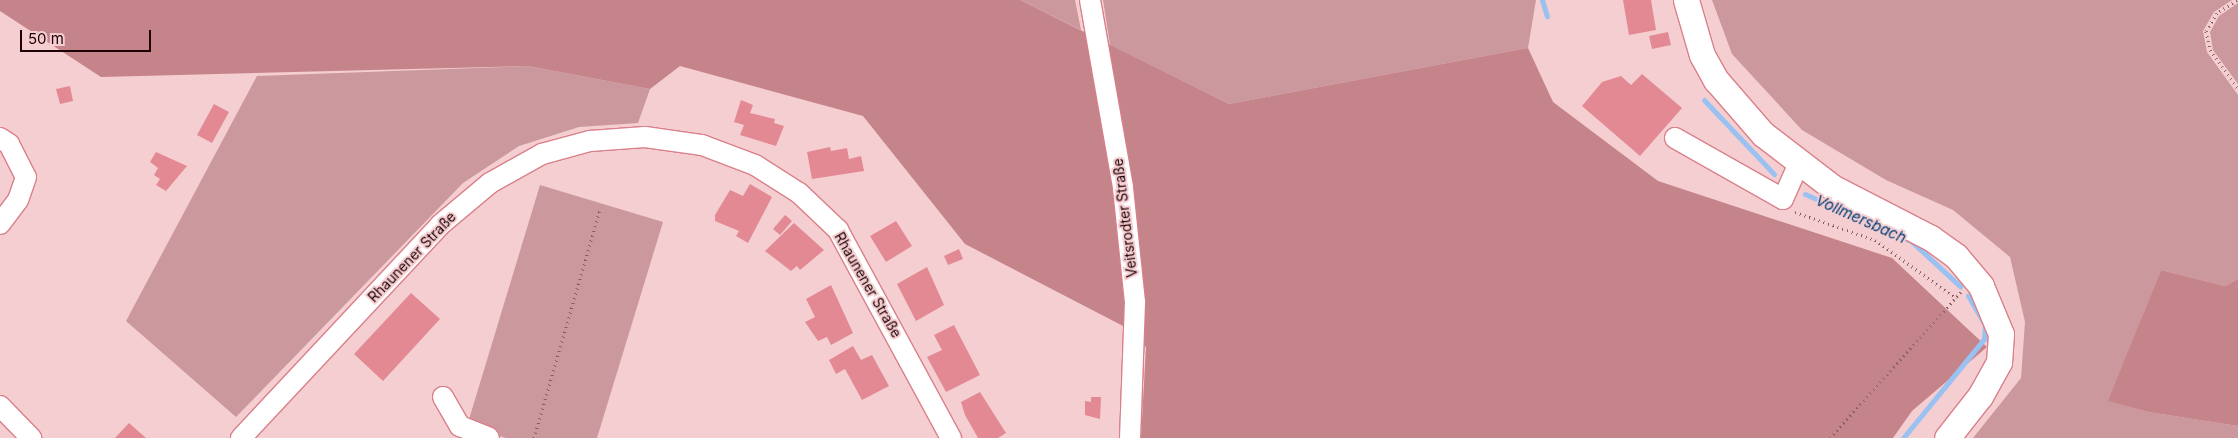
<!DOCTYPE html>
<html>
<head>
<meta charset="utf-8">
<style>
  body { margin:0 }
  #map { position:relative; width:2238px; height:438px; overflow:hidden; background:#f5ced1; font-family:Inter,sans-serif }
  div>[style] { position:absolute }
  .green>* { inset:0; background:#ca989d }
  .forest>* { inset:0; background:#c5838a }
  .stream>* { height:5px; margin:-2.5px; padding:0 2.5px; transform-origin:2.5px; border-radius:2.5px; background:#99c1f1 }
  .building>* { inset:0; background:#e38993 }
  .path>* { height:3px; margin-top:-1.5px; transform-origin:0; background:repeating-linear-gradient(90deg,#826064 0 1px,transparent 0 5px) }
  .roads { filter:drop-shadow(1px 0 #d9808a) drop-shadow(-1px 0 #d9808a) drop-shadow(0 1px #d9808a) drop-shadow(0 -1px #d9808a) }
  .minor>* { height:20px; margin:-10px; padding:0 10px; transform-origin:10px; border-radius:10px; background:#fff }
  .major>* { height:25px; margin:-12.5px; padding:0 12.5px; transform-origin:12.5px; border-radius:12.5px; background:#fff }
  span { translate:-50% -50%; white-space:nowrap; text-align:center; line-height:1.15; -webkit-text-stroke:4px #f5ced1; paint-order:stroke }
  .street-label { font-size:14px; color:#1e0106 }
  .water-label { font-size:15px; color:#003d75; font-style:italic }
  .scale { position:absolute; left:20px; top:30px; width:131px; height:22px; box-sizing:border-box; border:2px solid #1e0106; border-top:0; padding-left:6px; font-size:15px; line-height:18px; white-space:nowrap; color:#1e0106; -webkit-text-stroke:4px #f5ced1; paint-order:stroke }
</style>
</head>
<body>
<div id="map">
  <div class="green">
    <div style="clip-path:polygon(1020px 0,1075px 0,1081px 30px)"></div>
    <div style="clip-path:polygon(1103px 0,1536px 0,1528px 48px,1229px 104px,1110px 45px)"></div>
    <div style="clip-path:polygon(1712px 0,2232px 0,2214px 12px,2203px 31px,2207px 52px,2238px 95px,2238px 279px,2225px 286px,2161px 270px,2109px 401px,2148px 412px,2238px 426px,2238px 438px,1973px 438px,2021px 378px,2025px 322px,2010px 257px,1953px 210px,1886px 180px,1802px 130px,1732px 54px)"></div>
    <div style="clip-path:polygon(2238px 3px,2238px 84px,2213px 50px,2210px 32px,2219px 16px)"></div>
    <div style="clip-path:polygon(528px 66px,650px 89px,638px 123px,579px 127px,519px 146px,463px 183px,236px 417px,126px 321px,257px 76px)"></div>
    <div style="clip-path:polygon(540px 185px,663px 222px,597px 438px,506px 438px,467px 426px)"></div>
  </div>
  <div class="forest">
    <div style="clip-path:polygon(0 0,1020px 0,1229px 104px,1528px 48px,1553px 102px,1658px 181px,1892px 258px,1987px 347px,1912px 411px,1893px 438px,1141px 438px,1146px 347px,1125px 327px,965px 244px,863px 116px,680px 66px,650px 89px,528px 66px,101px 77px,0 11px)"></div>
    <div style="clip-path:polygon(2161px 270px,2225px 286px,2238px 279px,2238px 426px,2148px 412px,2108px 401px)"></div>
  </div>
  <div class="stream">
    <div style="left:1542px;top:0;width:17px;rotate:73deg"></div>
    <div style="left:1704px;top:100px;width:102px;rotate:46.6deg"></div>
    <div style="left:1805px;top:194px;width:116px;rotate:23.9deg"></div>
    <div style="left:1911px;top:241px;width:67px;rotate:42.6deg"></div>
    <div style="left:1903px;top:438px;width:128px;rotate:-50.7deg"></div>
    <div style="left:1984px;top:339px;width:14px;rotate:-86deg"></div>
    <div style="left:1985px;top:325px;width:34px;rotate:-120deg"></div>
  </div>
  <div class="building">
    <div style="clip-path:polygon(1623px 0,1651px 0,1656px 30px,1629px 35px)"></div>
    <div style="clip-path:polygon(1668px 32px,1671px 45px,1652px 49px,1649px 36px)"></div>
    <div style="clip-path:polygon(1642px 74px,1682px 108px,1640px 156px,1582px 106px,1602px 82px,1621px 76px,1631px 85px)"></div>
    <div style="clip-path:polygon(70px 86px,73px 101px,60px 104px,56px 89px)"></div>
    <div style="clip-path:polygon(741px 100px,753px 105px,750px 113px,775px 119px,774px 123px,784px 126px,776px 146px,740px 135px,744px 125px,734px 122px)"></div>
    <div style="clip-path:polygon(214px 104px,229px 112px,212px 143px,197px 135px)"></div>
    <div style="clip-path:polygon(830px 147px,831px 151px,847px 148px,849px 159px,861px 156px,864px 171px,812px 179px,807px 152px)"></div>
    <div style="clip-path:polygon(156px 152px,187px 166px,166px 191px,156px 185px,160px 179px,154px 175px,158px 168px,150px 162px)"></div>
    <div style="clip-path:polygon(750px 184px,772px 197px,748px 243px,736px 236px,739px 231px,715px 221px,715px 215px,730px 190px,743px 196px)"></div>
    <div style="clip-path:polygon(785px 215px,792px 221px,780px 235px,773px 229px)"></div>
    <div style="clip-path:polygon(896px 221px,912px 246px,886px 262px,870px 236px)"></div>
    <div style="clip-path:polygon(794px 223px,824px 250px,800px 270px,797px 266px,791px 271px,765px 251px)"></div>
    <div style="clip-path:polygon(959px 249px,963px 259px,948px 265px,944px 256px)"></div>
    <div style="clip-path:polygon(927px 267px,944px 305px,916px 321px,897px 284px)"></div>
    <div style="clip-path:polygon(831px 285px,853px 333px,831px 345px,827px 337px,818px 341px,805px 322px,815px 317px,806px 299px)"></div>
    <div style="clip-path:polygon(411px 293px,440px 319px,383px 381px,354px 354px)"></div>
    <div style="clip-path:polygon(954px 325px,980px 375px,946px 392px,927px 357px,942px 350px,934px 335px)"></div>
    <div style="clip-path:polygon(853px 346px,861px 360px,872px 355px,889px 386px,862px 400px,845px 369px,836px 374px,829px 360px)"></div>
    <div style="clip-path:polygon(980px 392px,1006px 433px,998px 438px,978px 438px,965px 415px,961px 402px)"></div>
    <div style="clip-path:polygon(1091px 397px,1101px 397px,1100px 419px,1085px 415px,1085px 401px,1091px 402px)"></div>
    <div style="clip-path:polygon(129px 423px,146px 438px,115px 438px)"></div>
  </div>
  <div class="path">
    <div style="left:2237px;top:0;width:24px;rotate:147deg"></div>
    <div style="left:2217px;top:13px;width:21px;rotate:121deg"></div>
    <div style="left:2206px;top:31px;width:19px;rotate:78deg"></div>
    <div style="left:2210px;top:50px;width:48px;rotate:54.3deg"></div>
    <div style="left:1795px;top:212px;width:85px;rotate:19.3deg"></div>
    <div style="left:1875px;top:240px;width:100px;rotate:35.6deg"></div>
    <div style="left:534px;top:438px;width:238px;rotate:-73.9deg"></div>
    <div style="left:1830px;top:438px;width:196px;rotate:-48.1deg"></div>
  </div>
  <div class="roads">
    <div class="minor">
      <div style="left:1090px;top:0;width:191px;rotate:80deg"></div>
      <div style="left:1123px;top:188px;width:115px;rotate:84deg"></div>
      <div style="left:1135px;top:302px;width:136px;rotate:92.1deg"></div>
      <div style="left:0;top:138px;width:11px;rotate:34deg"></div>
      <div style="left:9px;top:144px;width:37px;rotate:63deg"></div>
      <div style="left:26px;top:177px;width:24px;rotate:109deg"></div>
      <div style="left:18px;top:200px;width:30px;rotate:127deg"></div>
      <div style="left:1675px;top:138px;width:124px;rotate:29.5deg"></div>
      <div style="left:1783px;top:199px;width:37px;rotate:-66deg"></div>
      <div style="left:443px;top:397px;width:34px;rotate:60deg"></div>
      <div style="left:460px;top:426px;width:31px;rotate:22deg"></div>
      <div style="left:0;top:406px;width:45px;rotate:45.9deg"></div>
      <div style="left:241px;top:438px;width:291px;rotate:-46.9deg"></div>
      <div style="left:440px;top:225px;width:65px;rotate:-40deg"></div>
      <div style="left:490px;top:183px;width:60px;rotate:-29.1deg"></div>
      <div style="left:542px;top:154px;width:50px;rotate:-15.2deg"></div>
      <div style="left:590px;top:141px;width:55px;rotate:-4.2deg"></div>
      <div style="left:645px;top:137px;width:58px;rotate:8deg"></div>
      <div style="left:702px;top:145px;width:57px;rotate:20.7deg"></div>
      <div style="left:755px;top:165px;width:52px;rotate:32.5deg"></div>
      <div style="left:799px;top:193px;width:54px;rotate:43.5deg"></div>
      <div style="left:838px;top:230px;width:237px;rotate:61.5deg"></div>
    </div>
    <div class="major">
      <div style="left:1686px;top:0;width:57px;rotate:73.8deg"></div>
      <div style="left:1702px;top:55px;width:29px;rotate:61deg"></div>
      <div style="left:1716px;top:80px;width:72px;rotate:49deg"></div>
      <div style="left:1763px;top:134px;width:87px;rotate:37.5deg"></div>
      <div style="left:1832px;top:187px;width:111px;rotate:27.3deg"></div>
      <div style="left:1931px;top:238px;width:31px;rotate:36deg"></div>
      <div style="left:1956px;top:256px;width:39px;rotate:50deg"></div>
      <div style="left:1981px;top:286px;width:52px;rotate:67.4deg"></div>
      <div style="left:2001px;top:334px;width:28px;rotate:94deg"></div>
      <div style="left:1999px;top:362px;width:39px;rotate:119deg"></div>
      <div style="left:1980px;top:396px;width:53px;rotate:128.2deg"></div>
    </div>
  </div>
  <div class="street-label">
    <span style="left:1125px;top:218px;rotate:-97deg">Veitsrodter Straße</span>
    <span style="left:412px;top:257px;rotate:-46deg">Rhaunener Straße</span>
    <span style="left:868px;top:285px;rotate:60deg">Rhaunener Straße</span>
  </div>
  <div class="water-label">
    <span style="left:1861px;top:219px;rotate:24deg">Vollmersbach</span>
  </div>
  <div class="scale">50 m</div>
</div>
</body>
</html>
